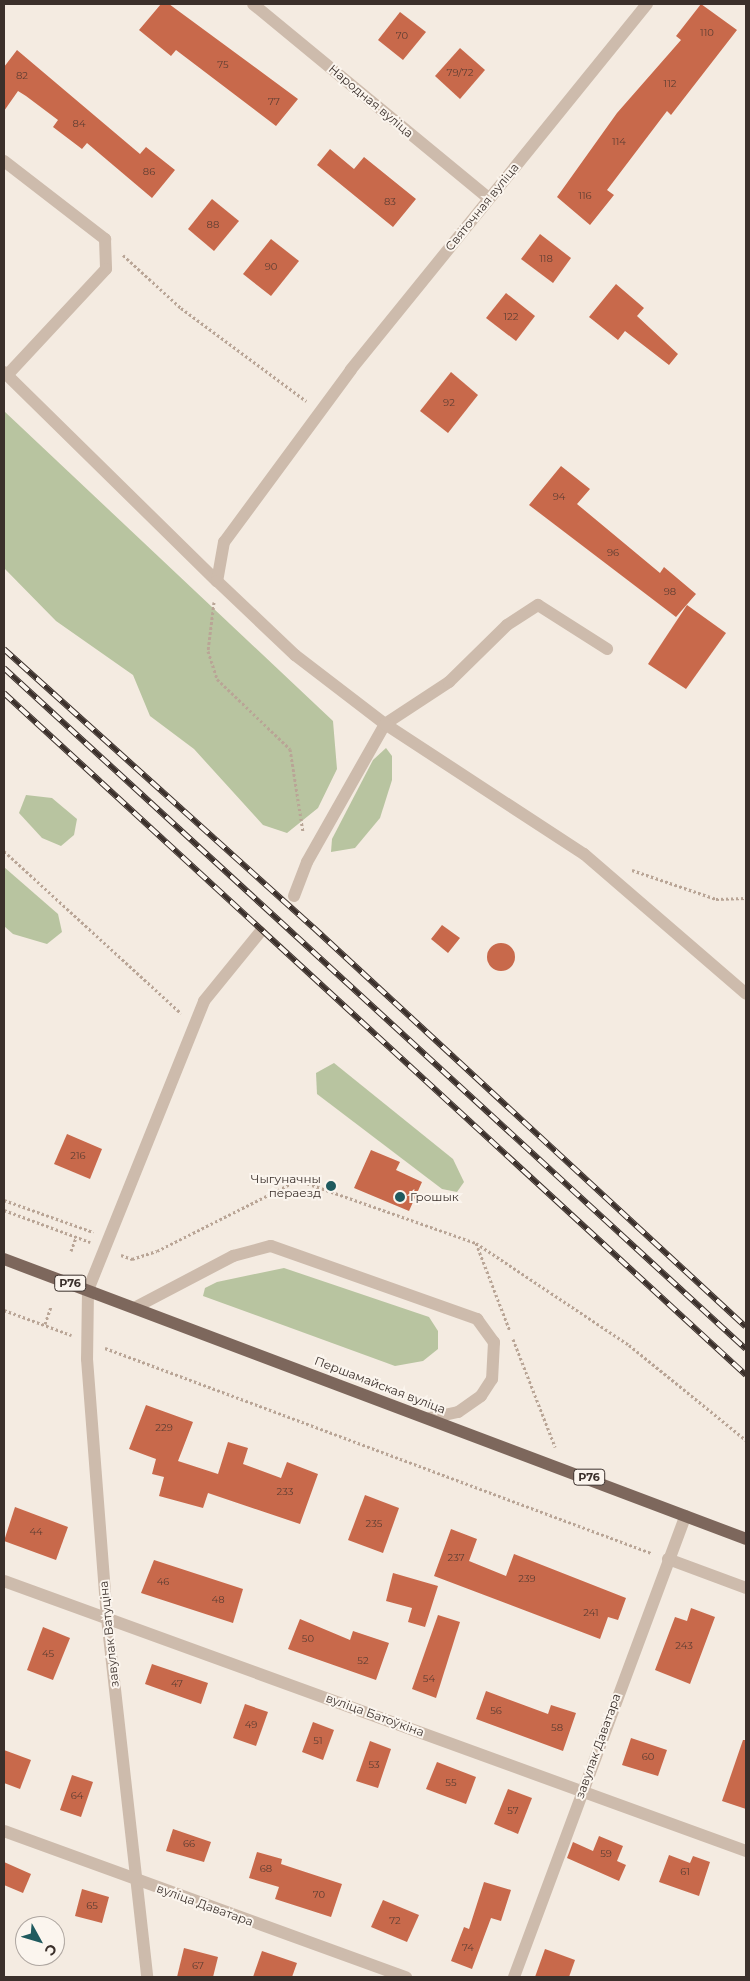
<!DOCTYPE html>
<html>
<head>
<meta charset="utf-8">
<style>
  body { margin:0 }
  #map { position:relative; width:750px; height:1981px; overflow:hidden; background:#f4ebe1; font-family:Montserrat,sans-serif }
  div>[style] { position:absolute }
  .green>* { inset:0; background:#b8c4a0 }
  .building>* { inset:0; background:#c8694b }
  .round { border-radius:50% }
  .path>* { height:3px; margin-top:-1.5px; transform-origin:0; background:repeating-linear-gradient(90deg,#b9a596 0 2.5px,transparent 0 5px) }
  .service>* { height:12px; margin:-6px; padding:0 6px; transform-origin:6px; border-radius:6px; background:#cdbbac }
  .minor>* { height:12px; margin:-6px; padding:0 6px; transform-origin:6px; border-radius:6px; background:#cdbbac }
  .tertiary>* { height:12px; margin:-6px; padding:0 6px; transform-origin:6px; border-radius:6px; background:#cdbbac }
  .primary>* { height:12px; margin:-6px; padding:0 6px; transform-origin:6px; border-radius:6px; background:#7d675c }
  .rail>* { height:5.5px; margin-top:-2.75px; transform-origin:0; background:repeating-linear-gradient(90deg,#fbf5ee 0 11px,#3b302b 0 22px); box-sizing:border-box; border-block:1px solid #3b302b }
  .dots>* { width:14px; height:14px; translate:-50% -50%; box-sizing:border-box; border:2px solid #fbf5ee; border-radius:50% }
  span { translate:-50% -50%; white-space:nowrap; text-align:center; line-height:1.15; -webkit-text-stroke:4px #fbf5ee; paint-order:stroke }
  .number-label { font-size:10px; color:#5e3e33 }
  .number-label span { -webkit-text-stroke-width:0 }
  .shield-label span { padding:1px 4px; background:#fbf5ee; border:1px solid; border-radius:4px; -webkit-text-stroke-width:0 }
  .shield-label { font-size:11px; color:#3b302b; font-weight:700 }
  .street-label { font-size:12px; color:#3b302b }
  .poi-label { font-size:12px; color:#3b302b }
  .right { translate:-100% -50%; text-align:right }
  .left { translate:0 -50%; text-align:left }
  .frame { position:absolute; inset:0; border:5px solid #3b302b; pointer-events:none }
  .north { position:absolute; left:15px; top:1916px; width:50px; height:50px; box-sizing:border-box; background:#fbf5ee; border:1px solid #aea6a0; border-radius:50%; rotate:129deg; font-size:14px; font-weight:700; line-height:20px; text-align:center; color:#3b302b }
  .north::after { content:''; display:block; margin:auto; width:18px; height:22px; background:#1f5a5e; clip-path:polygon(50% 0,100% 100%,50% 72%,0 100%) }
</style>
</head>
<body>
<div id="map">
  <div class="green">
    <div style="clip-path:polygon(4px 411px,333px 721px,337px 769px,318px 808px,287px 833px,263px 825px,194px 749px,150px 716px,133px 675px,56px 621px,4px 568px)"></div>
    <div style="clip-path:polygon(386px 748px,392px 756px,392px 780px,380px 818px,355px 848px,331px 852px,332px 839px,373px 760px)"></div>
    <div style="clip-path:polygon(26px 795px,52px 798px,77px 819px,74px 835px,61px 846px,42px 838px,19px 813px)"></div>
    <div style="clip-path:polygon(4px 867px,58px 914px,62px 932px,47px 944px,13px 934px,4px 926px)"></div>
    <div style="clip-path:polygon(334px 1063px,453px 1159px,464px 1182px,457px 1192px,442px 1189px,317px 1094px,316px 1073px)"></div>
    <div style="clip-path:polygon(284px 1268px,429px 1317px,438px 1331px,438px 1349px,423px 1361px,395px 1366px,203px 1296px,205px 1288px,217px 1282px)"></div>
  </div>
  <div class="building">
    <div style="clip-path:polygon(161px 4px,169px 4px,298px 99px,276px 126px,176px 50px,171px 56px,139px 30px)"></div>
    <div style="clip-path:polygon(701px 4px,737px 30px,671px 115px,667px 111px,607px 190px,614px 195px,590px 225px,557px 197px,617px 113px,681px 40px,676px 36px)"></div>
    <div style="clip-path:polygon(400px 12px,426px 32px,403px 60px,378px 40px)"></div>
    <div style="clip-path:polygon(460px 48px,485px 70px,460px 99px,435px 76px)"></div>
    <div style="clip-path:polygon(17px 50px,140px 154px,146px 147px,175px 170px,152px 198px,87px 143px,82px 149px,53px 127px,58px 120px,26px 96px,18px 91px,4px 111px,4px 67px)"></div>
    <div style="clip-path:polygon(330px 149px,354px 169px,364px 157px,416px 199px,393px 227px,317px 165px)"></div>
    <div style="clip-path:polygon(212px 199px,239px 221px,214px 251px,188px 229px)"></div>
    <div style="clip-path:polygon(540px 234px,571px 258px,553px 283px,521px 259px)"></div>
    <div style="clip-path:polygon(271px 239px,299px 261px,271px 296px,243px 274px)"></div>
    <div style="clip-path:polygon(616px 284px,644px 308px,637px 316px,678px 354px,669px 365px,625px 331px,618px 340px,589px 317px)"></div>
    <div style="clip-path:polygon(506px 293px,535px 316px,516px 341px,486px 318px)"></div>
    <div style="clip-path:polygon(451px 372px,478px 395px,448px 433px,420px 411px)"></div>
    <div style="clip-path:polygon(561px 466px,590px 489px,577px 504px,660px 573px,664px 567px,696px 594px,676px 617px,529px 505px)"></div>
    <div style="clip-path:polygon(687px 605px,726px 633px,686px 689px,648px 664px)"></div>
    <div style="clip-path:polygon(442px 925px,460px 938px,448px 953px,431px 939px)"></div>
    <div class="round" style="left:487px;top:943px;width:28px;height:28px"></div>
    <div style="clip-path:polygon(67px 1134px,102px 1149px,90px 1179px,54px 1164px)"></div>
    <div style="clip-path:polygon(371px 1150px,400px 1162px,396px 1170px,422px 1182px,409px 1211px,354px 1188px)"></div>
    <div style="clip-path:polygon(146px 1405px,193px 1422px,178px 1461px,218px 1474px,228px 1442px,248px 1448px,243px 1464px,281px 1478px,287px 1462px,318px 1474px,300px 1524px,208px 1493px,203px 1508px,159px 1496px,164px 1477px,152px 1474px,156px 1459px,129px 1449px)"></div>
    <div style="clip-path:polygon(365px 1495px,399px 1508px,383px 1553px,348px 1540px)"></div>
    <div style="clip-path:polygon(15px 1507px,68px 1527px,56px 1560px,4px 1541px)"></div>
    <div style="clip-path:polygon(451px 1529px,477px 1539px,469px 1561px,506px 1576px,514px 1554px,626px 1598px,618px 1620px,608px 1617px,600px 1639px,434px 1576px)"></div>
    <div style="clip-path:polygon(154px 1560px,243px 1589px,233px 1623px,141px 1593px)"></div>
    <div style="clip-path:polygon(393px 1573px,438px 1586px,425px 1627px,408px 1622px,412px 1608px,386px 1601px)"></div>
    <div style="clip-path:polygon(691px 1608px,715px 1617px,690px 1684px,655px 1670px,675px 1617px,687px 1621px)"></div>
    <div style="clip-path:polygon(438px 1615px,460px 1622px,436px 1698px,412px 1689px)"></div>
    <div style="clip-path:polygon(300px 1619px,350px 1640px,353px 1631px,389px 1643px,376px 1680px,288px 1649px)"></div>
    <div style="clip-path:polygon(43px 1627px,70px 1638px,53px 1680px,27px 1670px)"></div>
    <div style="clip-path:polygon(152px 1664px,208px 1683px,201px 1704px,145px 1684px)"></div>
    <div style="clip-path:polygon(486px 1691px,548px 1714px,551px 1705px,576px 1713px,563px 1751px,476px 1719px)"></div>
    <div style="clip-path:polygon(245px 1704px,268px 1712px,256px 1746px,233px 1738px)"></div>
    <div style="clip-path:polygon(313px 1722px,334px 1730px,323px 1760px,302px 1752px)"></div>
    <div style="clip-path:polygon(631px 1738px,667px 1750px,658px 1776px,622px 1765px)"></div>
    <div style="clip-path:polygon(743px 1740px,746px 1740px,746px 1809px,722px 1801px)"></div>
    <div style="clip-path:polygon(370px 1741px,391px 1749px,378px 1788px,356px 1781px)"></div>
    <div style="clip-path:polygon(4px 1750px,31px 1760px,20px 1789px,4px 1783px)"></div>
    <div style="clip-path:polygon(437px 1762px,476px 1777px,466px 1804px,426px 1789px)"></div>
    <div style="clip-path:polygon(72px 1775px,93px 1782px,81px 1817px,60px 1810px)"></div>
    <div style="clip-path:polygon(508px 1789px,532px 1798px,518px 1834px,494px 1824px)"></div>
    <div style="clip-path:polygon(173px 1829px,211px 1842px,204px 1862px,166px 1851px)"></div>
    <div style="clip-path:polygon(599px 1836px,623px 1846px,617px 1861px,626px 1865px,619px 1881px,567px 1858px,573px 1842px,593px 1851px)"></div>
    <div style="clip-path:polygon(257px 1852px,282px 1859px,281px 1864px,342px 1884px,331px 1917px,275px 1899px,279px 1887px,249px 1878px)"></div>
    <div style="clip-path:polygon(669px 1855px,690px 1863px,693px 1856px,710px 1862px,699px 1896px,659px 1882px)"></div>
    <div style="clip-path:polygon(4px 1862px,31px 1874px,23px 1893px,4px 1885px)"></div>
    <div style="clip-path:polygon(484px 1882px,511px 1890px,501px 1921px,491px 1918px,472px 1969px,451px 1961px,464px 1927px,469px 1929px)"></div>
    <div style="clip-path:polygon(82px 1889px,109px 1897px,102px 1923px,75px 1916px)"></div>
    <div style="clip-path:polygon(383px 1900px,419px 1915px,407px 1942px,371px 1927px)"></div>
    <div style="clip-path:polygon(184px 1948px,218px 1957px,213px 1977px,177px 1977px)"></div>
    <div style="clip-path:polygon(545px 1949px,575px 1960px,569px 1977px,535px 1977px)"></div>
    <div style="clip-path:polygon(262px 1951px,297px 1963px,292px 1977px,253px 1977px)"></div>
  </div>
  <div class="path">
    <div style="left:123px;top:255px;width:79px;rotate:42.4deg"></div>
    <div style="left:181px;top:308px;width:156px;rotate:36.6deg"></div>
    <div style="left:214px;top:602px;width:49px;rotate:97deg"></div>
    <div style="left:208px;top:651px;width:29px;rotate:72deg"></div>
    <div style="left:217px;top:679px;width:101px;rotate:43.8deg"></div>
    <div style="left:290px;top:749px;width:84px;rotate:81.1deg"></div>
    <div style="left:4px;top:851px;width:240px;rotate:42.5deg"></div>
    <div style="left:632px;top:870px;width:89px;rotate:19deg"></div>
    <div style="left:716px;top:899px;width:30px;rotate:-2deg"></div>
    <div style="left:4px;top:1200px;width:95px;rotate:19.8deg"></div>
    <div style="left:4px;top:1210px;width:92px;rotate:20.4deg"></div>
    <div style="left:476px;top:1243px;width:184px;rotate:33.7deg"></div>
    <div style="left:629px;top:1345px;width:151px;rotate:39.1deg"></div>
    <div style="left:71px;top:1251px;width:15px;rotate:-70deg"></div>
    <div style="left:121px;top:1255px;width:12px;rotate:20deg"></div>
    <div style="left:132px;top:1259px;width:26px;rotate:-18deg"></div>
    <div style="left:157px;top:1251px;width:158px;rotate:-26.7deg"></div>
    <div style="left:298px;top:1180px;width:189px;rotate:19.5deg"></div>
    <div style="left:476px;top:1243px;width:94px;rotate:68.9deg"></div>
    <div style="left:4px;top:1310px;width:72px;rotate:20.5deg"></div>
    <div style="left:45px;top:1324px;width:18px;rotate:-71deg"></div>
    <div style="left:513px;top:1339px;width:116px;rotate:68.7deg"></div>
    <div style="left:105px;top:1348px;width:583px;rotate:20.58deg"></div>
  </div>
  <div class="service">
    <div style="left:4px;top:161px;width:128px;rotate:37.7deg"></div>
    <div style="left:105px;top:239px;width:30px;rotate:88deg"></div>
    <div style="left:106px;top:269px;width:145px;rotate:133deg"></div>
    <div style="left:294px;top:896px;width:36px;rotate:-69deg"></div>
    <div style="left:307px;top:862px;width:159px;rotate:-60.5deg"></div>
    <div style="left:385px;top:724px;width:77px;rotate:-33.3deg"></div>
    <div style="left:449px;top:682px;width:81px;rotate:-44.5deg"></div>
    <div style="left:507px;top:625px;width:37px;rotate:-33deg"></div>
    <div style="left:538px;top:605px;width:82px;rotate:32.5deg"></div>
    <div style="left:88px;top:1290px;width:311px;rotate:-68.1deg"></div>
    <div style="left:204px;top:1001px;width:89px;rotate:-50.9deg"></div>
    <div style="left:136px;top:1307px;width:110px;rotate:-27.7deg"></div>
    <div style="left:233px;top:1256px;width:39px;rotate:-15deg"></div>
    <div style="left:271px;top:1246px;width:219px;rotate:19.5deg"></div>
    <div style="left:477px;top:1319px;width:29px;rotate:54deg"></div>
    <div style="left:494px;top:1342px;width:37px;rotate:93deg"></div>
    <div style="left:492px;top:1379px;width:20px;rotate:123deg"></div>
    <div style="left:481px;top:1396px;width:28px;rotate:145deg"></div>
    <div style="left:458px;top:1412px;width:29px;rotate:168deg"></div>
  </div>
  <div class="minor">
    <div style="left:253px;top:4px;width:305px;rotate:39.5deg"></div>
    <div style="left:4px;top:372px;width:298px;rotate:44.5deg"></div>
    <div style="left:88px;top:1290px;width:69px;rotate:90.8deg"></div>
    <div style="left:87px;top:1359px;width:260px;rotate:85.6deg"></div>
    <div style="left:107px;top:1618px;width:361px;rotate:83.6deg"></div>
    <div style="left:668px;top:1559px;width:83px;rotate:20.4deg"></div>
    <div style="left:4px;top:1581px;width:790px;rotate:20deg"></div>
    <div style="left:4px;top:1831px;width:428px;rotate:20deg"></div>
    <div style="left:514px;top:1977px;width:492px;rotate:-69.6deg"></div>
  </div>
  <div class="tertiary">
    <div style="left:647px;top:4px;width:471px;rotate:129deg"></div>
    <div style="left:351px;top:370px;width:214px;rotate:126.4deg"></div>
    <div style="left:224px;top:542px;width:40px;rotate:100deg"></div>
    <div style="left:217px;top:581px;width:108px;rotate:43.5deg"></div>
    <div style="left:295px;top:655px;width:113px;rotate:37.5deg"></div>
    <div style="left:385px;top:724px;width:238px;rotate:33.2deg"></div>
    <div style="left:584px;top:854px;width:214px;rotate:40.8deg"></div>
  </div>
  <div class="primary">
    <div style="left:4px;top:1259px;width:793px;rotate:20.67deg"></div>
  </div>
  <div class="rail">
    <div style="left:4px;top:649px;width:416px;rotate:42deg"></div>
    <div style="left:313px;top:927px;width:589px;rotate:42.73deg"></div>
    <div style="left:4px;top:668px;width:1007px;rotate:42.55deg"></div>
    <div style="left:4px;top:693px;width:1008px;rotate:42.59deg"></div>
  </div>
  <div class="dots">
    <div style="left:331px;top:1186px;background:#1f5a5e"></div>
    <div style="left:400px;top:1197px;background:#1f5a5e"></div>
  </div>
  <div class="number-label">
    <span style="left:707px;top:33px">110</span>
    <span style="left:402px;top:36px">70</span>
    <span style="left:223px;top:65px">75</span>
    <span style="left:460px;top:73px">79/72</span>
    <span style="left:22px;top:76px">82</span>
    <span style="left:670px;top:84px">112</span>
    <span style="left:274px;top:102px">77</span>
    <span style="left:79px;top:124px">84</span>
    <span style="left:619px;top:142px">114</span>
    <span style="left:149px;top:172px">86</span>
    <span style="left:585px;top:196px">116</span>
    <span style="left:390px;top:202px">83</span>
    <span style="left:213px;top:225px">88</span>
    <span style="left:546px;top:259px">118</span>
    <span style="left:271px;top:267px">90</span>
    <span style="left:511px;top:317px">122</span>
    <span style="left:449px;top:403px">92</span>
    <span style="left:559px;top:497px">94</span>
    <span style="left:613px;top:553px">96</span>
    <span style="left:670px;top:592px">98</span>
    <span style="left:78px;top:1156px">216</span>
    <span style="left:164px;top:1428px">229</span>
    <span style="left:285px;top:1492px">233</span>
    <span style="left:374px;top:1524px">235</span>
    <span style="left:36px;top:1532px">44</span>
    <span style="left:456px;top:1558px">237</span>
    <span style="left:527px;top:1579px">239</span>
    <span style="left:163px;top:1582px">46</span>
    <span style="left:218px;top:1600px">48</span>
    <span style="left:591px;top:1613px">241</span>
    <span style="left:308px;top:1639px">50</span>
    <span style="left:684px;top:1646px">243</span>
    <span style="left:48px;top:1654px">45</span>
    <span style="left:363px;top:1661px">52</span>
    <span style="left:429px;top:1679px">54</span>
    <span style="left:177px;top:1684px">47</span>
    <span style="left:496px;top:1711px">56</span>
    <span style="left:251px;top:1725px">49</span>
    <span style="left:557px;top:1728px">58</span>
    <span style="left:318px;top:1741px">51</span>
    <span style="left:648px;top:1757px">60</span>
    <span style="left:374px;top:1765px">53</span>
    <span style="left:451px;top:1783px">55</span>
    <span style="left:77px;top:1796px">64</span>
    <span style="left:513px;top:1811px">57</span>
    <span style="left:189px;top:1844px">66</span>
    <span style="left:606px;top:1854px">59</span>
    <span style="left:266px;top:1869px">68</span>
    <span style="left:685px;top:1872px">61</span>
    <span style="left:319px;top:1895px">70</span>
    <span style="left:92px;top:1906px">65</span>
    <span style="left:395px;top:1921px">72</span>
    <span style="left:468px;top:1948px">74</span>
    <span style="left:198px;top:1966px">67</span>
  </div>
  <div class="shield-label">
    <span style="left:70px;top:1283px">Р76</span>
    <span style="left:589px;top:1477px">Р76</span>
  </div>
  <div class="street-label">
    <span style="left:371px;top:101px;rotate:40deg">Народная вуліца</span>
    <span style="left:482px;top:207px;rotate:-51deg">Святочная вуліца</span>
    <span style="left:380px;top:1385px;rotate:21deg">Першамайская вуліца</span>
    <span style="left:109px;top:1634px;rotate:-96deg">завулак Ватуціна</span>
    <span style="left:375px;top:1715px;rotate:20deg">вуліца Батоўкіна</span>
    <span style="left:598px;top:1746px;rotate:-70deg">завулак Даватара</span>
    <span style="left:205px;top:1905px;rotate:20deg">вуліца Даватара</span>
  </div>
  <div class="poi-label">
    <span class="right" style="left:321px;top:1186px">Чыгуначны<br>пераезд</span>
    <span class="left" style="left:410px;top:1197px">Грошык</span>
  </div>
  <div class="frame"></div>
  <div class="north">С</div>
</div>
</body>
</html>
